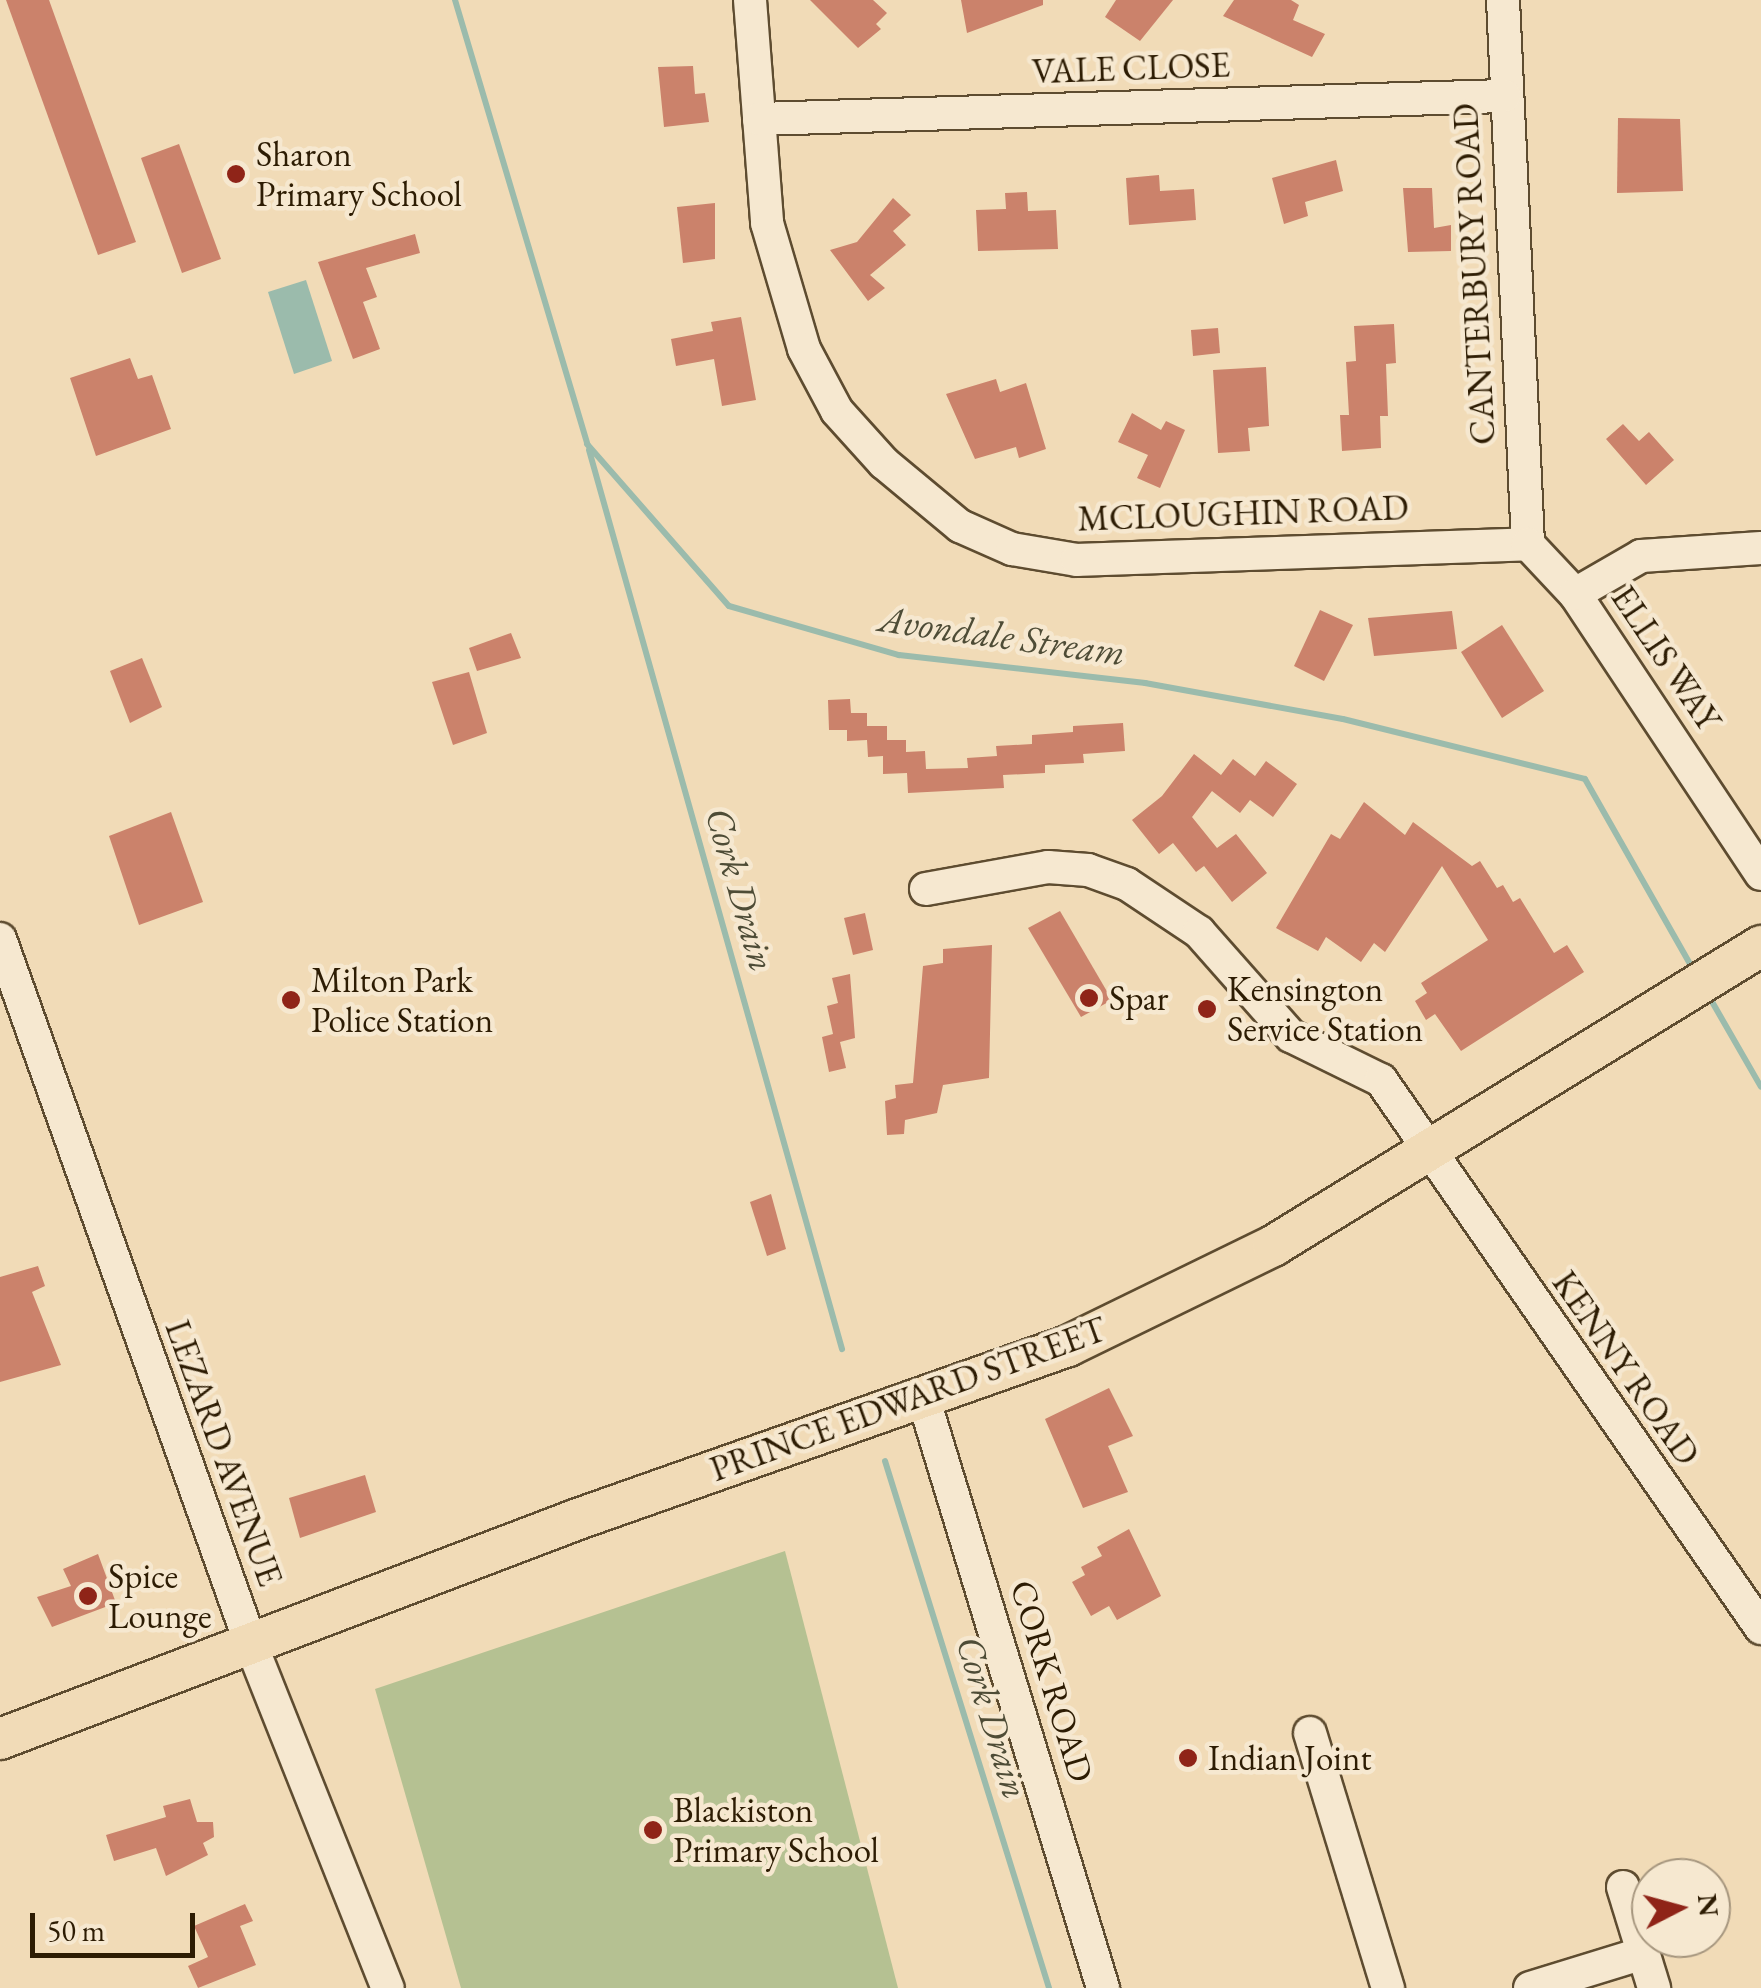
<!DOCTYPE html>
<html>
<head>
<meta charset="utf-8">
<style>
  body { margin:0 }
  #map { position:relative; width:1761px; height:1988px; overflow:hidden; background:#f1dbb7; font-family:"EB Garamond",serif }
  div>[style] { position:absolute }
  .green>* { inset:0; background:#b5c192 }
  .water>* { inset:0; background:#9bbbac }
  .stream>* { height:6px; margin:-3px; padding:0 3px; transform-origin:3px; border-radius:3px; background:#9bbbac }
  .building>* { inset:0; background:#cb826b }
  .roads { filter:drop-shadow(2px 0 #5e4c30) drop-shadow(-2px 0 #5e4c30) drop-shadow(0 2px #5e4c30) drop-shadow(0 -2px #5e4c30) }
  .minor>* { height:32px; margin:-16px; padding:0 16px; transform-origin:16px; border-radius:16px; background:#f6e8d0 }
  .major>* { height:40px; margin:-20px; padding:0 20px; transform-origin:20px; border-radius:20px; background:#f1dbb7 }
  .dots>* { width:28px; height:28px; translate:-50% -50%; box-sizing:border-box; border:5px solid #f6e8d0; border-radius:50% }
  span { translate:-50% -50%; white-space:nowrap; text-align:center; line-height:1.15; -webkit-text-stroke:9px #f6e8d0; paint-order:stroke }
  .street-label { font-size:35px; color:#2d1c03 }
  .poi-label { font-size:35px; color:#2d1c03 }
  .left { translate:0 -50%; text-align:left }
  .water-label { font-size:38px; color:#4e4c36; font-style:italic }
  .north { position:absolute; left:1631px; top:1858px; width:100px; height:100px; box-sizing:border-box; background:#f6e8d0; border:2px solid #a6967e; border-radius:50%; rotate:84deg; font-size:28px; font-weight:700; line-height:40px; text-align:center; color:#2d1c03 }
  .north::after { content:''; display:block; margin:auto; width:35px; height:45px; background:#8f2418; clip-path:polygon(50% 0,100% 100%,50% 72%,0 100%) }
  .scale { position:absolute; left:30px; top:1913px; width:165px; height:45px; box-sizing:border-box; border:5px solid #2d1c03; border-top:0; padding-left:12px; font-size:30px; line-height:35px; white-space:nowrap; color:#2d1c03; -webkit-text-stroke:8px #f6e8d0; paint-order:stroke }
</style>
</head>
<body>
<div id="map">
  <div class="green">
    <div style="clip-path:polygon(785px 1551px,898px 1988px,461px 1988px,375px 1689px)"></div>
  </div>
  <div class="water">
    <div style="clip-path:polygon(306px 280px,332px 361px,294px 374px,268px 292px)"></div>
  </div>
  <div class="stream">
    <div style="left:455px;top:0;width:463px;rotate:73.4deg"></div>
    <div style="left:587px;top:444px;width:215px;rotate:48.8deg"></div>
    <div style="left:729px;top:606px;width:177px;rotate:16.1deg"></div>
    <div style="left:899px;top:655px;width:248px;rotate:6.5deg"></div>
    <div style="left:1145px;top:683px;width:201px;rotate:10.3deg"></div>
    <div style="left:1343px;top:719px;width:249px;rotate:13.9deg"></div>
    <div style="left:1585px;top:779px;width:219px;rotate:60.4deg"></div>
    <div style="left:589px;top:450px;width:934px;rotate:74.28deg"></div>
    <div style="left:1707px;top:993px;width:108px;rotate:60.1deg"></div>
    <div style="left:885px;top:1461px;width:552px;rotate:72.71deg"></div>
  </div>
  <div class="building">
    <div style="clip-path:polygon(6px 0,49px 0,136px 242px,98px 255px)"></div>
    <div style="clip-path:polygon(810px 0,873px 0,887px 13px,876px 24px,881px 29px,858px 48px)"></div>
    <div style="clip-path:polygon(961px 0,1043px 0,1043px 5px,967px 33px)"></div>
    <div style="clip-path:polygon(1116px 0,1173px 0,1140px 41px,1105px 17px)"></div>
    <div style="clip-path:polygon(1234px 0,1291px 0,1299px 5px,1293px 20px,1325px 34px,1312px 57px,1223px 16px)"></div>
    <div style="clip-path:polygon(693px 66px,695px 94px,705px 93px,709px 122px,664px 127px,658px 67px)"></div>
    <div style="clip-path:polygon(1618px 118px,1680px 119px,1683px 191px,1617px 193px)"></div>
    <div style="clip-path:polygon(179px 144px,221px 259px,182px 273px,141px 158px)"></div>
    <div style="clip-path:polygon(1336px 160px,1343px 191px,1305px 202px,1308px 216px,1284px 224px,1272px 178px)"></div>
    <div style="clip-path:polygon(1159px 175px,1160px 191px,1194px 189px,1196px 220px,1129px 225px,1126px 178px)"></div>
    <div style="clip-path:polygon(1403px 188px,1432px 188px,1434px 228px,1451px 225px,1451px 251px,1408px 252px)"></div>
    <div style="clip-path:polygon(1027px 192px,1028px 211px,1056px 210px,1058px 249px,978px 251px,976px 210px,1006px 209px,1005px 193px)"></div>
    <div style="clip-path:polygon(893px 198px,911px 215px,893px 231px,906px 245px,870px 275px,885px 288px,868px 301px,830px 250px,857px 242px)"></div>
    <div style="clip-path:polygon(715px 203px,715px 259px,683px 263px,677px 207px)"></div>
    <div style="clip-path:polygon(415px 234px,420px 253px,366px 268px,377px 297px,363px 302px,380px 349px,353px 359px,318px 262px)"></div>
    <div style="clip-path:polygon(741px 317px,756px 400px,722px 406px,714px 359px,676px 366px,671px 339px,713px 331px,711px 322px)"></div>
    <div style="clip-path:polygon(1394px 324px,1396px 363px,1386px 364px,1388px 416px,1380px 416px,1381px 448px,1342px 451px,1340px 415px,1349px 415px,1346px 362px,1356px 361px,1354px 326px)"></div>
    <div style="clip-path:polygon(1218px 328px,1220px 353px,1193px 356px,1191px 330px)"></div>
    <div style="clip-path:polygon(130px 358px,138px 379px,152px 375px,171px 429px,96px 456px,70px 378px)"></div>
    <div style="clip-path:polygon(1266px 367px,1269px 426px,1248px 428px,1250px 451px,1218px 453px,1213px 370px)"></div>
    <div style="clip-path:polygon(996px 379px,1000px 392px,1026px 383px,1046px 449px,1019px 458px,1016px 447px,975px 459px,946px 394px)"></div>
    <div style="clip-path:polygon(1132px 413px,1161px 430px,1166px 421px,1185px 430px,1160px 488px,1137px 478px,1148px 455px,1118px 442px)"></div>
    <div style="clip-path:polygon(1623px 424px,1639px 441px,1649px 432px,1674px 460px,1646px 485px,1606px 439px)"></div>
    <div style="clip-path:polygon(1320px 610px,1353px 625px,1324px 681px,1294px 666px)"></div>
    <div style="clip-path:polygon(1452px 611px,1457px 649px,1374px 656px,1368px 618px)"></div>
    <div style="clip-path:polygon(1502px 625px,1544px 691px,1502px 718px,1461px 652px)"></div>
    <div style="clip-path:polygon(511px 633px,521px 658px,477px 671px,469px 648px)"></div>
    <div style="clip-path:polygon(142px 658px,162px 707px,130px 723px,110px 671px)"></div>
    <div style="clip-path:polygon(469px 672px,487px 733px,453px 745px,432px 682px)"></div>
    <div style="clip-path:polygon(850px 699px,851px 713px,867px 713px,867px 726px,887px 726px,887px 740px,906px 740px,906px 752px,925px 751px,926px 769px,968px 768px,967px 758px,997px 756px,996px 746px,1032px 744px,1032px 735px,1073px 732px,1073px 726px,1123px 723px,1125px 751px,1083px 754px,1084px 763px,1045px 765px,1045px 773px,1003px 775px,1004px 788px,908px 793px,907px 773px,883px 774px,883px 756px,868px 757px,867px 740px,847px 741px,847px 730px,829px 730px,828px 700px)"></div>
    <div style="clip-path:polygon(1194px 754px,1221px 775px,1233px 759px,1255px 776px,1266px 761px,1297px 784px,1273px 817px,1250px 800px,1240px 813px,1212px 791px,1192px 817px,1217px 848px,1236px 834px,1267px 873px,1232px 902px,1204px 866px,1196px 872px,1173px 843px,1159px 854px,1132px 820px,1162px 796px)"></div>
    <div style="clip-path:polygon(1364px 802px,1405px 835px,1413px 822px,1472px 866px,1480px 861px,1497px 888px,1503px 885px,1513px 902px,1520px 898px,1554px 953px,1567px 945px,1584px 972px,1461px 1051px,1435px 1014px,1426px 1020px,1415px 1001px,1427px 993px,1421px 983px,1488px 940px,1442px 866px,1385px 952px,1374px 943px,1361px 962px,1326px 937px,1318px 951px,1276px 928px,1331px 834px,1340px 839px)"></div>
    <div style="clip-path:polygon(171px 812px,203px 902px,139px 925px,109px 836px)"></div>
    <div style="clip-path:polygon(1060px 911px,1112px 1000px,1081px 1017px,1028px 928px)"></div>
    <div style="clip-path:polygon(865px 913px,873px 950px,853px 955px,844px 918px)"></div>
    <div style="clip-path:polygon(992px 945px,989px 1078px,943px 1085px,937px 1113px,905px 1120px,904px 1134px,887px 1135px,885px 1101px,896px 1098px,895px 1085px,913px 1083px,923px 966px,943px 963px,943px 949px)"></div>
    <div style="clip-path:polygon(850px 974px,855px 1038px,840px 1042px,846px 1068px,829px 1072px,822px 1037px,833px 1034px,827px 1006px,838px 1003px,832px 978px)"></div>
    <div style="clip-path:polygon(771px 1194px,786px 1249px,767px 1256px,750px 1202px)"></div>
    <div style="clip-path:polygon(38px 1266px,45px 1286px,32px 1292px,61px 1365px,0 1382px,0 1277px)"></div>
    <div style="clip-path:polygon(1109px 1388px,1133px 1436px,1108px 1446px,1128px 1492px,1083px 1508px,1045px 1419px)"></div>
    <div style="clip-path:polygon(365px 1475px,376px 1512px,300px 1538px,289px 1498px)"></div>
    <div style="clip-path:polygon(1129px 1529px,1161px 1596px,1117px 1620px,1109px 1606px,1091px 1616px,1072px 1582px,1085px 1575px,1081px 1567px,1102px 1556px,1097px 1547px)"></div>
    <div style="clip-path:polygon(98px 1554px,116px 1603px,52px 1627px,37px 1597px,71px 1586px,63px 1569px)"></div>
    <div style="clip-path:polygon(190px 1799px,197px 1822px,213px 1822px,214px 1837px,203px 1843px,208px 1855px,166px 1876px,156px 1848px,114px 1861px,106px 1835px,166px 1817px,163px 1806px)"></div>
    <div style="clip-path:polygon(245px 1904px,253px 1921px,240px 1926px,256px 1965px,198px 1988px,188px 1966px,208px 1957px,194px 1926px)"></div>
  </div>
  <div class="roads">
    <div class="minor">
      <div style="left:750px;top:0;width:224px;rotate:85.6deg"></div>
      <div style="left:767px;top:223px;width:131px;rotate:73.6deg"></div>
      <div style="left:804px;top:349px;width:70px;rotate:62deg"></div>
      <div style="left:837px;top:411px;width:70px;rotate:47.9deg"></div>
      <div style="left:884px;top:463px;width:99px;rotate:39.7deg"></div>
      <div style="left:960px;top:526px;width:57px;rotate:23.9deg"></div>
      <div style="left:1012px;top:549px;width:66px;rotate:9.6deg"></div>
      <div style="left:1077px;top:560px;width:451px;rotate:-2deg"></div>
      <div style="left:1503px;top:0;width:545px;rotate:87.37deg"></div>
      <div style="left:759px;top:119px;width:746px;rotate:-1.77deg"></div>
      <div style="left:1528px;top:544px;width:69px;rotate:46.8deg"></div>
      <div style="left:1575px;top:594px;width:336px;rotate:56.4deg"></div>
      <div style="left:1575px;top:594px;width:76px;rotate:-29.9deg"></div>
      <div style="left:1641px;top:556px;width:120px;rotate:-3.8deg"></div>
      <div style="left:926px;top:889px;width:124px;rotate:-10.2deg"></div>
      <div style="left:1048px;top:867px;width:40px;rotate:4.3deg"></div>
      <div style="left:1088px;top:870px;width:41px;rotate:19.7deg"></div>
      <div style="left:1127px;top:884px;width:87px;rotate:33.7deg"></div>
      <div style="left:1199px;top:932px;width:139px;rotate:48.5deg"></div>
      <div style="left:1291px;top:1036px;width:100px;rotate:26.1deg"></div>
      <div style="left:1381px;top:1080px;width:667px;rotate:55.26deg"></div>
      <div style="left:0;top:939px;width:752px;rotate:70.41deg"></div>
      <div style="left:252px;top:1647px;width:367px;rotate:68.3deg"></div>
      <div style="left:923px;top:1397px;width:618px;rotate:73.06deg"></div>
      <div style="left:1310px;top:1733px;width:267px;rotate:73deg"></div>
      <div style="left:1623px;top:1887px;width:106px;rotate:72.9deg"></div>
      <div style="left:1530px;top:1988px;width:119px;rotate:-17.1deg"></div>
    </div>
    <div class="major">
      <div style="left:0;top:1739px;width:618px;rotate:-20.84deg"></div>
      <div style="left:578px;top:1519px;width:520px;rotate:-19.45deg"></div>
      <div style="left:1068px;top:1346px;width:228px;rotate:-26deg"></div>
      <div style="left:1273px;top:1246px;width:573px;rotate:-31.58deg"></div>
    </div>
  </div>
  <div class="dots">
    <div style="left:236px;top:174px;background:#8f2418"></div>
    <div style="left:1089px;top:998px;background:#8f2418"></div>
    <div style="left:291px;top:1000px;background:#8f2418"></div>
    <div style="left:1207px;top:1009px;background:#8f2418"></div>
    <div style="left:88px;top:1596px;background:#8f2418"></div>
    <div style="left:1188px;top:1758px;background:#8f2418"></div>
    <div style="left:653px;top:1830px;background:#8f2418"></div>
  </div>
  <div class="street-label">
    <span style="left:1131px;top:68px;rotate:-2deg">VALE CLOSE</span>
    <span style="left:1474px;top:274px;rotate:-93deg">CANTERBURY ROAD</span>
    <span style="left:1243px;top:513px;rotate:-2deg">MCLOUGHIN ROAD</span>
    <span style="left:1666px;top:658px;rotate:56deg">ELLIS WAY</span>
    <span style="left:1626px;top:1368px;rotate:55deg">KENNY ROAD</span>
    <span style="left:908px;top:1399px;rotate:-20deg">PRINCE EDWARD STREET</span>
    <span style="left:224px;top:1453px;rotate:70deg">LEZARD AVENUE</span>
    <span style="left:1052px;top:1681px;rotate:73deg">CORK ROAD</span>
  </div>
  <div class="poi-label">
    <span class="left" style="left:256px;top:174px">Sharon<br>Primary School</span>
    <span class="left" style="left:311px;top:1000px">Milton Park<br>Police Station</span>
    <span class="left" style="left:1227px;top:1009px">Kensington<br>Service Station</span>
    <span class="left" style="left:1109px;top:998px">Spar</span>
    <span class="left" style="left:108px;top:1596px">Spice<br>Lounge</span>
    <span class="left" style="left:1208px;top:1758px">Indian Joint</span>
    <span class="left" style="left:673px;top:1830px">Blackiston<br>Primary School</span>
  </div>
  <div class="water-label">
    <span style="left:1002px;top:635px;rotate:8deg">Avondale Stream</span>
    <span style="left:741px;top:889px;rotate:74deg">Cork Drain</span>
    <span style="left:993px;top:1717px;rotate:73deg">Cork Drain</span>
  </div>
  <div class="north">N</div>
  <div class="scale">50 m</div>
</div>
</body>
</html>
